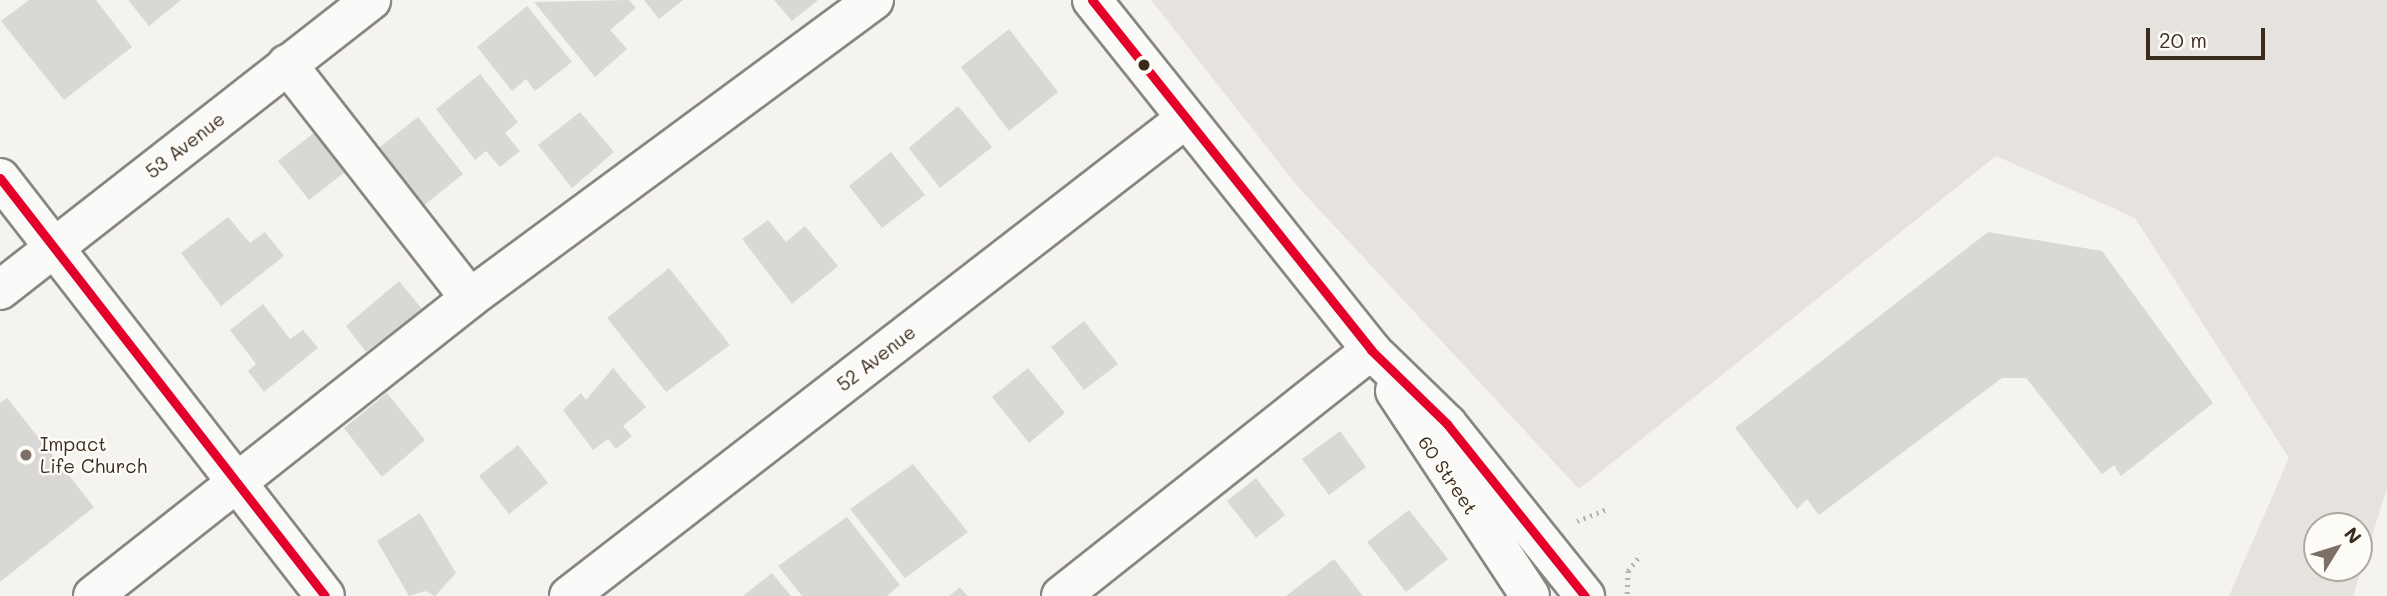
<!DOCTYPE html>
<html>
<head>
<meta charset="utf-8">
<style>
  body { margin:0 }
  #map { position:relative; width:2387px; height:596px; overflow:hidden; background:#f4f3ef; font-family:Mali,sans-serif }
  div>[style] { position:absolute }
  .built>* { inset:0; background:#e6e3de }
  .building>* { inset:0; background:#d9d8d5 }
  .path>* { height:4.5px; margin-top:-2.25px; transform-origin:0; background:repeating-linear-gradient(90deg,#b5b3b0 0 2px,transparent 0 7px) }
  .roads { filter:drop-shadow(2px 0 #898681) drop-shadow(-2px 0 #898681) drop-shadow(0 2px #898681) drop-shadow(0 -2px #898681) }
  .minor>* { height:38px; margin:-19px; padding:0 19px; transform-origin:19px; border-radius:19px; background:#fafaf8 }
  .major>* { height:38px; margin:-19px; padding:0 19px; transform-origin:19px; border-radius:19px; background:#fafaf8 }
  .bus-1>* { height:9px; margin:-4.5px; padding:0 4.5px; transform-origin:4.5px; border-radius:4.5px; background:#e4002b }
  .dots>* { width:19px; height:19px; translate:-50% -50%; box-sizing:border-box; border:4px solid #fdfcf7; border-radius:50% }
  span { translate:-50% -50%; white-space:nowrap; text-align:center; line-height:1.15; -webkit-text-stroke:5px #fdfcf7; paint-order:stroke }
  .street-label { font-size:19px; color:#3b2a1e }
  .poi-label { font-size:19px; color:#3b2a1e }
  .left { translate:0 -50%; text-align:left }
  .north { position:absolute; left:2303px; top:512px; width:70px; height:70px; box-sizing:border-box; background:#fdfcf7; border:2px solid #afa8a0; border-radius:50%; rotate:52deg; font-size:19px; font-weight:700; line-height:28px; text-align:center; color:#3b2a1e }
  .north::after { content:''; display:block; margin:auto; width:24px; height:32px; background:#7c7067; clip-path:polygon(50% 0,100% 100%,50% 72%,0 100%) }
  .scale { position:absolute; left:2146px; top:28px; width:119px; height:32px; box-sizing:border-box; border:4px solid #3b2a1e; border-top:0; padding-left:9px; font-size:21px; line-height:24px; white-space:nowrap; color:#3b2a1e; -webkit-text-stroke:5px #fdfcf7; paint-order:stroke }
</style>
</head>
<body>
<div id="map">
  <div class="built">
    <div style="clip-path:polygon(evenodd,1151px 0,2387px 0,2387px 488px,2353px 596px,2229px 596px,2289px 458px,2135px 218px,1996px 156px,1579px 489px,1299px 188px,1151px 0,2317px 526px,2359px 526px,2359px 568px,2317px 568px,2317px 526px)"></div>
  </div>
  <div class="building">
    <div style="clip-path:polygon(29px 0,96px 0,132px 47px,64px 100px,1px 21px)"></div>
    <div style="clip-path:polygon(128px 0,181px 0,149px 26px)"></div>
    <div style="clip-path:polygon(629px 0,636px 8px,610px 30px,627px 49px,595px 77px,534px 2px)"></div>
    <div style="clip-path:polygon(644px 0,683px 0,659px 19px)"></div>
    <div style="clip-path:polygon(774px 0,818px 0,792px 21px)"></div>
    <div style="clip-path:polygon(527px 6px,572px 62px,535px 91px,526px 79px,512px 91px,477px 47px)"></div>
    <div style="clip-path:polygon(1009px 29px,1058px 92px,1009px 131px,961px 67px)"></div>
    <div style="clip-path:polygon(480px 74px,518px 122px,505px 133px,520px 151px,500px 167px,486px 151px,475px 160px,436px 109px)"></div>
    <div style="clip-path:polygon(958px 106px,992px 147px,940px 188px,909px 148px)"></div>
    <div style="clip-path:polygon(580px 112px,614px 152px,572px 188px,538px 145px)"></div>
    <div style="clip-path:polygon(418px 117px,463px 174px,422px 207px,376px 150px)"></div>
    <div style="clip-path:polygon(315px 132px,345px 172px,309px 200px,278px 161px)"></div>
    <div style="clip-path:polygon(891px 152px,925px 195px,882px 228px,849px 186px)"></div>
    <div style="clip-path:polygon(228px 217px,250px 243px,265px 232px,284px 256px,221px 306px,181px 253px)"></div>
    <div style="clip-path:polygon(768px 220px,786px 242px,805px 226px,838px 266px,792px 304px,742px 239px)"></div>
    <div style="clip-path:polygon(1988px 232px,2102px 251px,2213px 403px,2121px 476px,2114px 465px,2102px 474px,2026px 378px,2002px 378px,1819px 515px,1807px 499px,1797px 509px,1735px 428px)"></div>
    <div style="clip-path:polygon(669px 268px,730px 345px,666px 392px,607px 318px)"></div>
    <div style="clip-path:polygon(399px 281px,422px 309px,366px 352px,346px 326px)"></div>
    <div style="clip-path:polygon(263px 304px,290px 339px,303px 330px,318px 348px,264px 392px,248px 371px,256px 364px,230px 330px)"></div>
    <div style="clip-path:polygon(1084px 321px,1118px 364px,1084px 390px,1051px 347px)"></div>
    <div style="clip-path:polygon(613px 368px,646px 407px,623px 426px,632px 436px,616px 449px,608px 439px,593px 450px,563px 410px,581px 393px,586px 400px)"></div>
    <div style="clip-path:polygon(1028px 368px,1065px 413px,1029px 443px,992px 397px)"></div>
    <div style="clip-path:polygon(387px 393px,425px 440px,382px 477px,344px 428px)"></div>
    <div style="clip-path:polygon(7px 398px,94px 507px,0 582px,0 403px)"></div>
    <div style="clip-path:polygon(1340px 431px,1366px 467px,1329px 495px,1302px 459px)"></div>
    <div style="clip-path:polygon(518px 445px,548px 483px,509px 514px,479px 476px)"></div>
    <div style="clip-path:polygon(913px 464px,968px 532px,905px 578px,850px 509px)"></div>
    <div style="clip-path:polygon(1256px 478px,1285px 515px,1256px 538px,1227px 501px)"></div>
    <div style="clip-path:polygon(1409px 510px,1448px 559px,1406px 592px,1367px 542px)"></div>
    <div style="clip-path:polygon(420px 513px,456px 573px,435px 596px,425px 591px,409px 596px,377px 541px)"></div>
    <div style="clip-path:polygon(847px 517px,900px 585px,887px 596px,802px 596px,778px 566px)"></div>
    <div style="clip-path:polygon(1334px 559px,1363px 596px,1286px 596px)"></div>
    <div style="clip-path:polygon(772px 573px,791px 596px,743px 596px)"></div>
    <div style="clip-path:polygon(960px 587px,967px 596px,949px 596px)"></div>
  </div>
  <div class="path">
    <div style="left:1577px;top:521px;width:31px;rotate:-22deg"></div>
    <div style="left:1627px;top:594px;width:23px;rotate:-88deg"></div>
    <div style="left:1628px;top:571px;width:21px;rotate:-53deg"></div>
  </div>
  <div class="roads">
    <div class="minor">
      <div style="left:287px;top:64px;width:297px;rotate:52deg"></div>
      <div style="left:0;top:178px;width:529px;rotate:52.13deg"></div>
      <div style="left:0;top:290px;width:471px;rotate:-38deg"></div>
      <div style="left:93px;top:596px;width:481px;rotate:-38.3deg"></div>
      <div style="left:470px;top:298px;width:502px;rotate:-36.41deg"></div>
      <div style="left:569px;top:596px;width:778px;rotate:-37.74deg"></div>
      <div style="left:1061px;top:596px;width:396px;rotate:-38.4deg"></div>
    </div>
    <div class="major">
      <div style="left:1092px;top:0;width:448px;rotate:51.4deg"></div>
      <div style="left:1371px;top:350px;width:106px;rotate:44.2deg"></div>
      <div style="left:1447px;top:424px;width:221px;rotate:51.3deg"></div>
      <div style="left:1395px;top:391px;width:245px;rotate:56.6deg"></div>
    </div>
  </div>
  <div class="bus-1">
    <div style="left:1092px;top:0;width:448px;rotate:51.4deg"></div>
    <div style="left:1371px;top:350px;width:106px;rotate:44.2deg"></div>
    <div style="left:1447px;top:424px;width:221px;rotate:51.3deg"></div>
    <div style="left:0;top:178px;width:529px;rotate:52.13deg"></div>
  </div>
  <div class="dots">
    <div style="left:1144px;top:65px;background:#3b2a1e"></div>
    <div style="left:26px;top:455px;background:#7c7067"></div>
  </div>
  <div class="street-label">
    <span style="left:185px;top:145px;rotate:-38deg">53 Avenue</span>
    <span style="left:876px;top:358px;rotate:-38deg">52 Avenue</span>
    <span style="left:1448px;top:475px;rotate:56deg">60 Street</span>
  </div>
  <div class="poi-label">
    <span class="left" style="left:40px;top:455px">Impact<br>Life Church</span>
  </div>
  <div class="north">N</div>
  <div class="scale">20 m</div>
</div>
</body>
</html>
